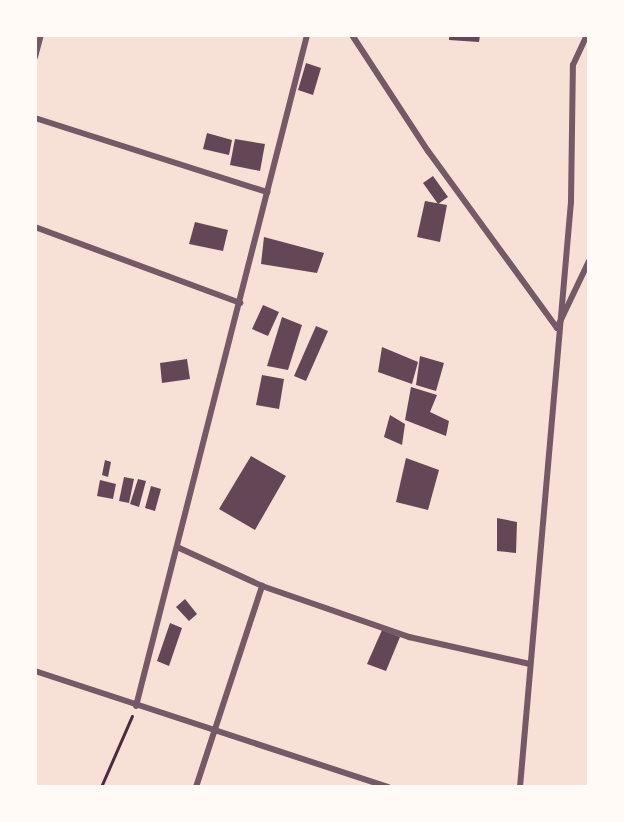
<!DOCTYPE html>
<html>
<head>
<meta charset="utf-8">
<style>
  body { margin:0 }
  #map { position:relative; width:624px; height:822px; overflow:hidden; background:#f7e1d7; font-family:Lora,serif }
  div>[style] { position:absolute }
  .building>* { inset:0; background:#644757 }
  .path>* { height:2.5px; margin:-1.25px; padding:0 1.25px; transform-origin:1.25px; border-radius:1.25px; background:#4a2c40 }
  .minor>* { height:6px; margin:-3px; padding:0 3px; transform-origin:3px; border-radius:3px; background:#755966 }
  span { translate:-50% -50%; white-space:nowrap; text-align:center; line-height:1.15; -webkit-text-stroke:7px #fffaf5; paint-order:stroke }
  .frame { position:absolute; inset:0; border:37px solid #fffaf5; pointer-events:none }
</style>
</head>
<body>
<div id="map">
  <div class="building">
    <div style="clip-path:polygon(449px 35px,480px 35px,479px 42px,449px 40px)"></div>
    <div style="clip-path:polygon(306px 63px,321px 68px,313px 95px,298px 90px)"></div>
    <div style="clip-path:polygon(207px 133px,232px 140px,229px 155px,203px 149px)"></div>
    <div style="clip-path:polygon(235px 139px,265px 144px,260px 171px,230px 165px)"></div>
    <div style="clip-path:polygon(433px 176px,448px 197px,438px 204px,423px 183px)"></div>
    <div style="clip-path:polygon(425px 201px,447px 205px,440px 242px,417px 237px)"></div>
    <div style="clip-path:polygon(195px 222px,228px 230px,223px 251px,189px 244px)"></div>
    <div style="clip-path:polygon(264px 237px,324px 253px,317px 273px,261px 264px)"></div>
    <div style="clip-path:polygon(263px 305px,279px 312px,268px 336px,252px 329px)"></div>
    <div style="clip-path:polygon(282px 317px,302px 325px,288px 370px,267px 366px)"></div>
    <div style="clip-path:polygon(316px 326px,328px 331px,306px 381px,294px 376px)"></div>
    <div style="clip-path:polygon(382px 347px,418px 362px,412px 384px,378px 372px)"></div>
    <div style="clip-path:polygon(420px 356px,444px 363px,436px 391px,416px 385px)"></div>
    <div style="clip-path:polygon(187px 359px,190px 379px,162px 383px,160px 363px)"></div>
    <div style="clip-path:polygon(262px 375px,284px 379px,279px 409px,256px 405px)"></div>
    <div style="clip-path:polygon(411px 387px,437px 395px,430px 412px,449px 421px,446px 436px,405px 420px)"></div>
    <div style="clip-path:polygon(390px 415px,405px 424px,402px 445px,384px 437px)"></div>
    <div style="clip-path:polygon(251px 456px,286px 476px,255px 530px,219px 509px)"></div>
    <div style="clip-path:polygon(406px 458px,439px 470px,428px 510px,396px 502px)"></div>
    <div style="clip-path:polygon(105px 460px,111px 462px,108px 477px,102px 475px)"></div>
    <div style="clip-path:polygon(124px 477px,134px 479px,129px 503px,119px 501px)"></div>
    <div style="clip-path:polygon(138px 479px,146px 481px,139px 507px,130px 504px)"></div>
    <div style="clip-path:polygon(100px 480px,116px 484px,113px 499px,97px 496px)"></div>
    <div style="clip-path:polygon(151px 486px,161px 489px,155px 511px,145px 508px)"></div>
    <div style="clip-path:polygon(497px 518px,517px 522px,516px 553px,497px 551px)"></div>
    <div style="clip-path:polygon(185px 599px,197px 614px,189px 621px,176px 607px)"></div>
    <div style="clip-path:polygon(170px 623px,182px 628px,169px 666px,157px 661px)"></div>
    <div style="clip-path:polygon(382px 630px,400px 637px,386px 671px,367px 664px)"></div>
  </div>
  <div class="path">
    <div style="left:101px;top:787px;width:77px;rotate:-66.4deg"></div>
  </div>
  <div class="minor">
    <div style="left:352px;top:35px;width:139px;rotate:56.8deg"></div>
    <div style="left:428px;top:151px;width:219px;rotate:53.9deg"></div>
    <div style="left:557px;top:328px;width:74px;rotate:-64.5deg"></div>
    <div style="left:35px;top:57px;width:23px;rotate:-75deg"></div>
    <div style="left:35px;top:118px;width:244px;rotate:17.7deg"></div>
    <div style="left:35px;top:227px;width:219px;rotate:20.3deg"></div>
    <div style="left:177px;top:547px;width:94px;rotate:24.6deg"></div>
    <div style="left:262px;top:586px;width:156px;rotate:19.1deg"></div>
    <div style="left:409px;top:637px;width:124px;rotate:12.6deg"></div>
    <div style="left:35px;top:671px;width:372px;rotate:18.2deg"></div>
    <div style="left:136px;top:706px;width:692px;rotate:-75.7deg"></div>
    <div style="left:196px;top:787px;width:212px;rotate:-71.8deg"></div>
    <div style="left:520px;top:787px;width:587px;rotate:-85.02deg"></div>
    <div style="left:571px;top:202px;width:137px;rotate:-89.2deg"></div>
    <div style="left:573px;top:65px;width:33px;rotate:-65deg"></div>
  </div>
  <div class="frame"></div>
</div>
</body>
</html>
